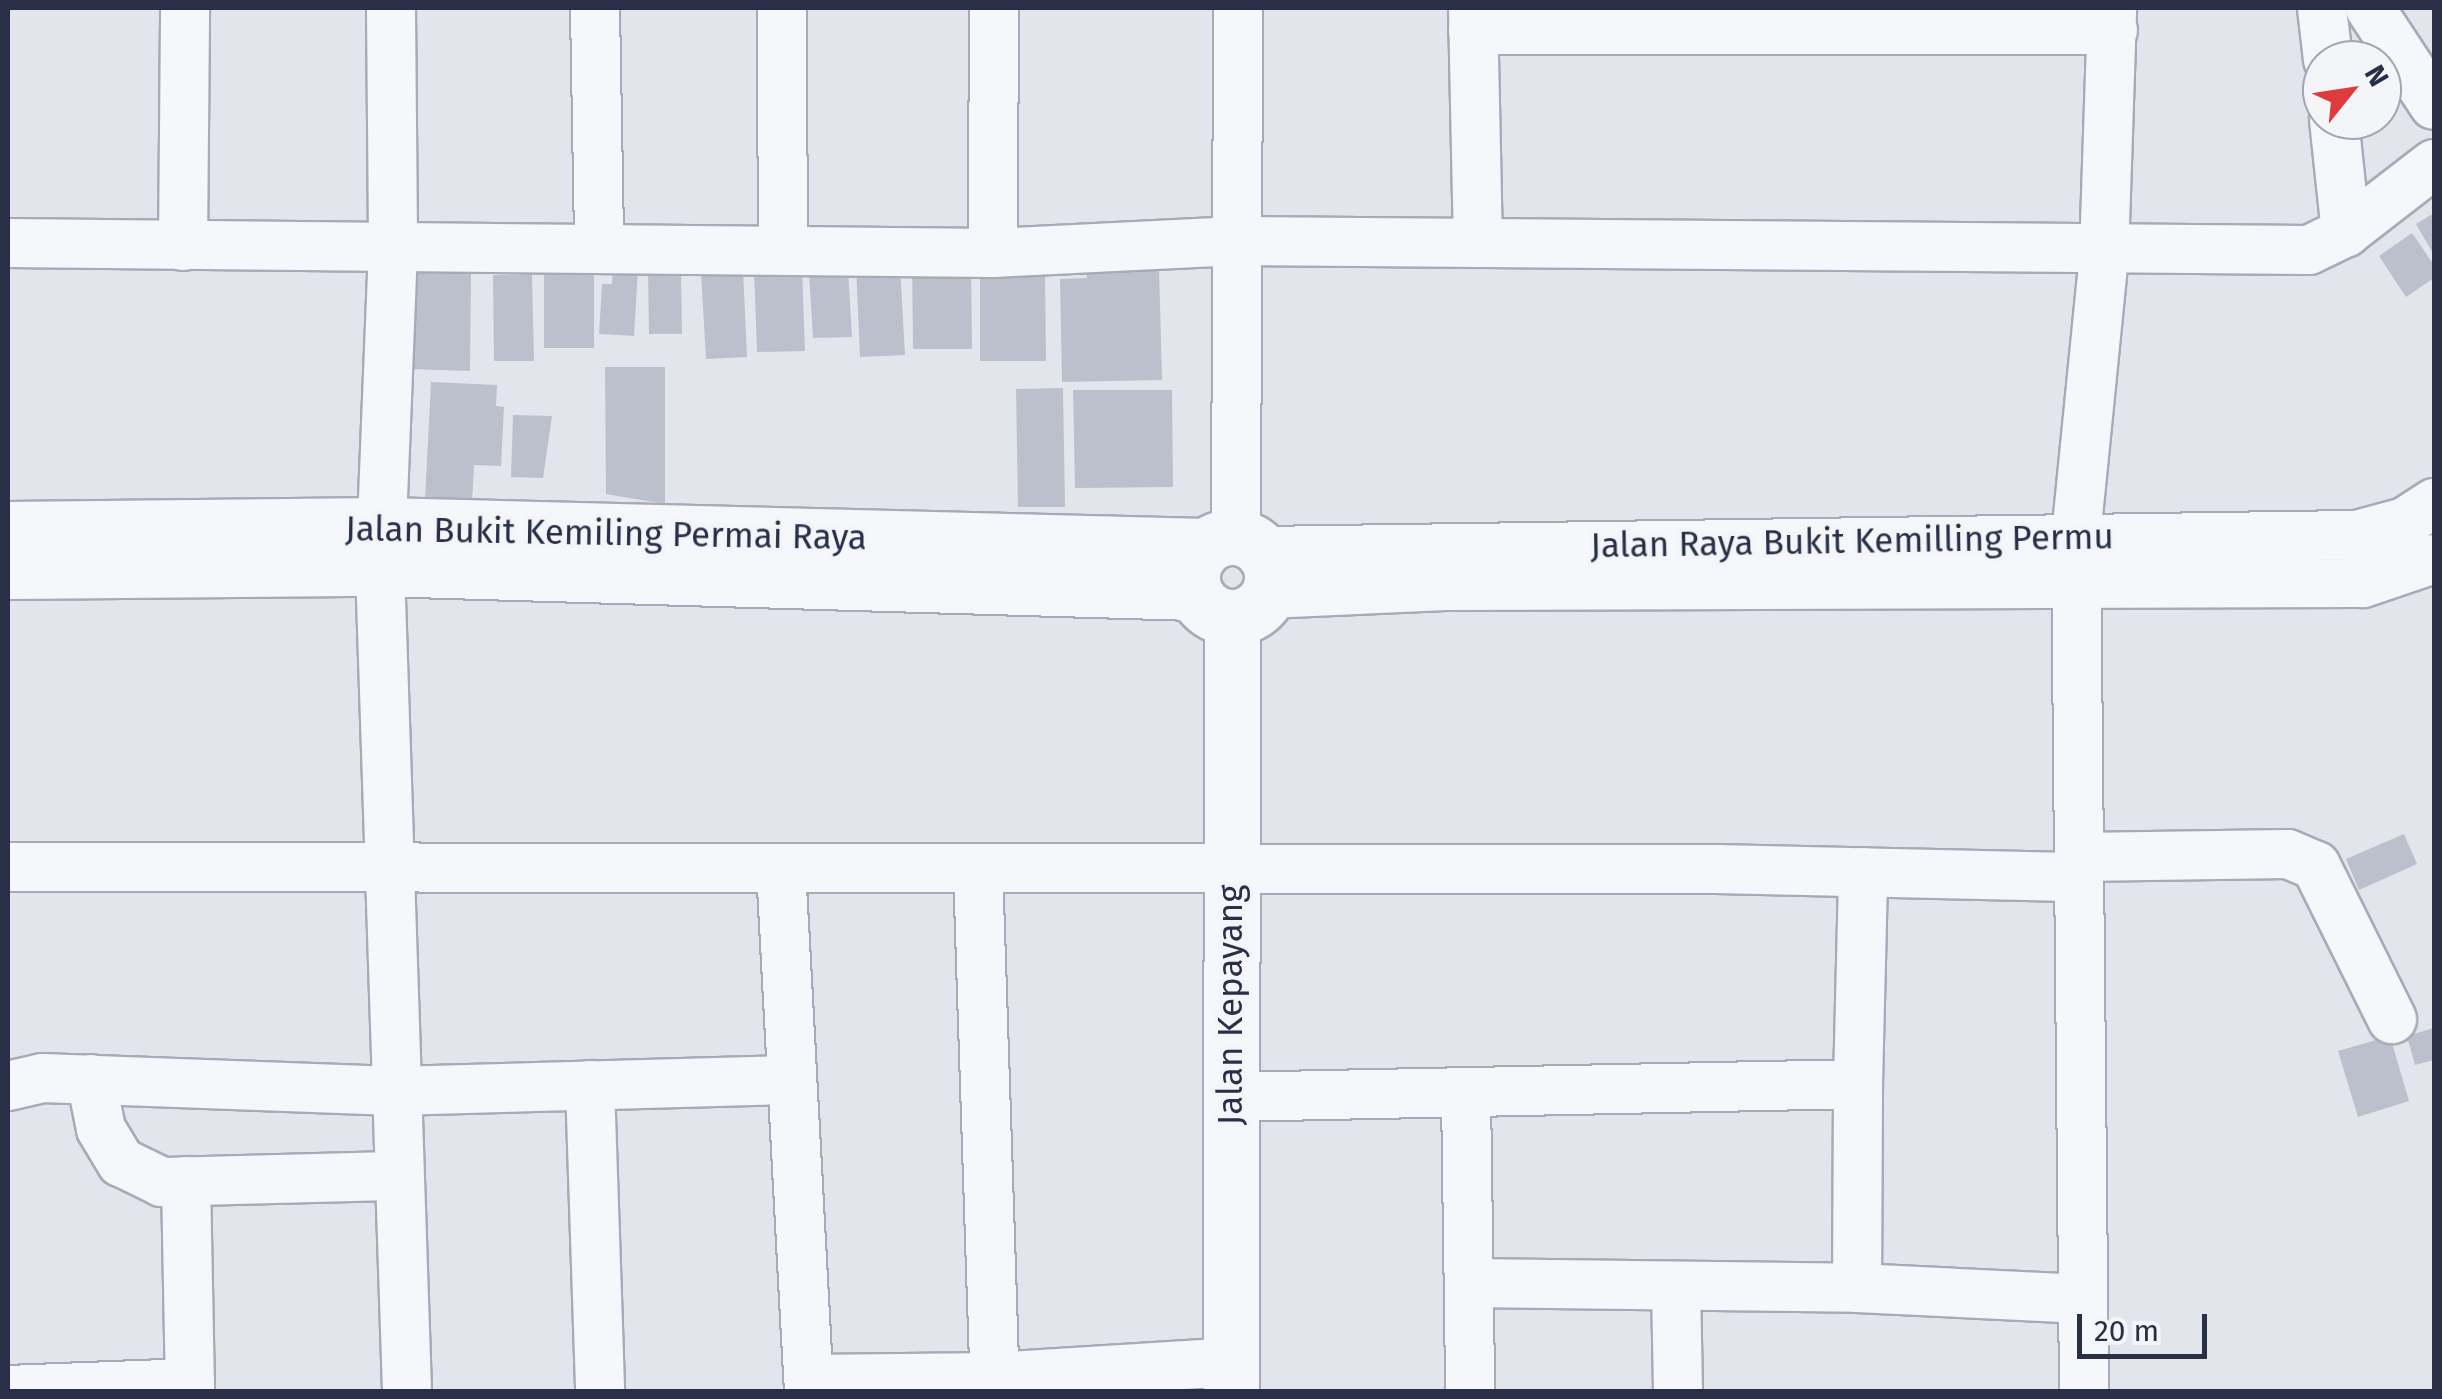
<!DOCTYPE html>
<html>
<head>
<meta charset="utf-8">
<style>
  body { margin:0 }
  #map { position:relative; width:2442px; height:1399px; overflow:hidden; background:#e3e5ec; font-family:"Fira Sans",sans-serif }
  div>[style] { position:absolute }
  .building>* { inset:0; background:#bcc0cd }
  .roads { filter:drop-shadow(2px 0 #a7abb7) drop-shadow(-2px 0 #a7abb7) drop-shadow(0 2px #a7abb7) drop-shadow(0 -2px #a7abb7) }
  .minor>* { height:48px; margin:-24px; padding:0 24px; transform-origin:24px; border-radius:24px; background:#f6f7fa }
  .tertiary>* { height:55px; margin:-27.5px; padding:0 27.5px; transform-origin:27.5px; border-radius:27.5px; background:#f6f7fa }
  .tertiary>.ring { margin:-27.5px; padding:0; box-sizing:content-box; background:none; border:55px solid #f6f7fa; border-radius:50% }
  span { translate:-50% -50%; white-space:nowrap; text-align:center; line-height:1.15; -webkit-text-stroke:8px #f3f5f9; paint-order:stroke }
  .street-label { font-size:35px; color:#282f47 }
  .frame { position:absolute; inset:0; border:10px solid #282f47; pointer-events:none }
  .north { position:absolute; left:2302px; top:40px; width:100px; height:100px; box-sizing:border-box; background:#f3f5f9; border:2px solid #a2a6b2; border-radius:50%; rotate:60deg; font-size:28px; font-weight:700; line-height:40px; text-align:center; color:#282f47 }
  .north::after { content:''; display:block; margin:auto; width:35px; height:45px; background:#de3b3d; clip-path:polygon(50% 0,100% 100%,50% 72%,0 100%) }
  .scale { position:absolute; left:2077px; top:1314px; width:130px; height:45px; box-sizing:border-box; border:5px solid #282f47; border-top:0; padding-left:12px; font-size:30px; line-height:35px; white-space:nowrap; color:#282f47; -webkit-text-stroke:8px #f3f5f9; paint-order:stroke }
</style>
</head>
<body>
<div id="map">
  <div class="building">
    <div style="clip-path:polygon(2434px 213px,2434px 255px,2416px 224px)"></div>
    <div style="clip-path:polygon(2412px 233px,2434px 265px,2434px 278px,2406px 297px,2379px 256px)"></div>
    <div style="clip-path:polygon(912px 261px,971px 261px,972px 349px,913px 349px)"></div>
    <div style="clip-path:polygon(900px 265px,905px 355px,860px 357px,856px 266px)"></div>
    <div style="clip-path:polygon(544px 267px,594px 268px,594px 348px,544px 348px)"></div>
    <div style="clip-path:polygon(1159px 267px,1162px 380px,1062px 382px,1060px 279px,1087px 278px,1086px 268px)"></div>
    <div style="clip-path:polygon(613px 268px,638px 270px,634px 336px,599px 334px,602px 284px,612px 284px)"></div>
    <div style="clip-path:polygon(802px 269px,805px 351px,757px 352px,754px 270px)"></div>
    <div style="clip-path:polygon(743px 270px,747px 357px,706px 359px,701px 272px)"></div>
    <div style="clip-path:polygon(848px 270px,852px 337px,813px 338px,809px 272px)"></div>
    <div style="clip-path:polygon(411px 273px,471px 274px,470px 371px,409px 369px)"></div>
    <div style="clip-path:polygon(648px 273px,681px 273px,682px 334px,649px 334px)"></div>
    <div style="clip-path:polygon(493px 275px,532px 275px,534px 361px,494px 361px)"></div>
    <div style="clip-path:polygon(980px 275px,1045px 275px,1046px 361px,980px 361px)"></div>
    <div style="clip-path:polygon(605px 367px,665px 367px,665px 504px,606px 494px)"></div>
    <div style="clip-path:polygon(431px 382px,497px 385px,496px 406px,504px 407px,501px 466px,474px 465px,472px 502px,425px 499px)"></div>
    <div style="clip-path:polygon(1063px 388px,1065px 507px,1018px 507px,1016px 389px)"></div>
    <div style="clip-path:polygon(1073px 390px,1172px 390px,1173px 487px,1075px 488px)"></div>
    <div style="clip-path:polygon(513px 415px,552px 416px,543px 478px,511px 477px)"></div>
    <div style="clip-path:polygon(2404px 834px,2417px 864px,2359px 890px,2346px 859px)"></div>
    <div style="clip-path:polygon(2434px 1028px,2434px 1060px,2415px 1065px,2407px 1036px)"></div>
    <div style="clip-path:polygon(2390px 1036px,2409px 1101px,2358px 1117px,2338px 1051px)"></div>
  </div>
  <div class="roads">
    <div class="minor">
      <div style="left:391px;top:8px;width:241px;rotate:89.5deg"></div>
      <div style="left:393px;top:249px;width:319px;rotate:92.3deg"></div>
      <div style="left:380px;top:568px;width:824px;rotate:88.12deg"></div>
      <div style="left:595px;top:8px;width:240px;rotate:89deg"></div>
      <div style="left:782px;top:8px;width:240px;rotate:89.8deg"></div>
      <div style="left:1473px;top:8px;width:235px;rotate:88.8deg"></div>
      <div style="left:2322px;top:8px;width:52px;rotate:83.4deg"></div>
      <div style="left:2370px;top:8px;width:116px;rotate:56.6deg"></div>
      <div style="left:1473px;top:30px;width:640px"></div>
      <div style="left:2334px;top:120px;width:113px;rotate:83.9deg"></div>
      <div style="left:8px;top:243px;width:985px;rotate:0.58deg"></div>
      <div style="left:993px;top:253px;width:244px;rotate:-2.8deg"></div>
      <div style="left:1237px;top:241px;width:1072px;rotate:0.48deg"></div>
      <div style="left:2309px;top:250px;width:41px;rotate:-25.9deg"></div>
      <div style="left:2346px;top:232px;width:111px;rotate:-37.7deg"></div>
      <div style="left:183px;top:246px;width:238px;rotate:-89.5deg"></div>
      <div style="left:993px;top:253px;width:245px;rotate:-89.8deg"></div>
      <div style="left:1236px;top:537px;width:529px;rotate:-89.78deg"></div>
      <div style="left:1262px;top:551px;width:1095px;rotate:-0.84deg"></div>
      <div style="left:2357px;top:535px;width:50px;rotate:-15.2deg"></div>
      <div style="left:2405px;top:522px;width:35px;rotate:-33deg"></div>
      <div style="left:1268px;top:594px;width:177px;rotate:-2.6deg"></div>
      <div style="left:1445px;top:586px;width:918px;rotate:-0.19deg"></div>
      <div style="left:2363px;top:583px;width:75px;rotate:-18.7deg"></div>
      <div style="left:2079px;top:857px;width:209px;rotate:-0.8deg"></div>
      <div style="left:2288px;top:854px;width:30px;rotate:23deg"></div>
      <div style="left:2316px;top:866px;width:171px;rotate:63.6deg"></div>
      <div style="left:8px;top:867px;width:1710px;rotate:0.07deg"></div>
      <div style="left:1718px;top:869px;width:361px;rotate:1.3deg"></div>
      <div style="left:781px;top:868px;width:525px;rotate:86.94deg"></div>
      <div style="left:978px;top:869px;width:523px;rotate:88.14deg"></div>
      <div style="left:91px;top:1079px;width:51px;rotate:78.7deg"></div>
      <div style="left:101px;top:1129px;width:39px;rotate:59deg"></div>
      <div style="left:121px;top:1162px;width:46px;rotate:26deg"></div>
      <div style="left:162px;top:1182px;width:234px;rotate:-1.5deg"></div>
      <div style="left:590px;top:1085px;width:307px;rotate:88.1deg"></div>
      <div style="left:8px;top:1086px;width:35px;rotate:-13deg"></div>
      <div style="left:42px;top:1078px;width:353px;rotate:2.1deg"></div>
      <div style="left:395px;top:1091px;width:394px;rotate:-1.6deg"></div>
      <div style="left:1466px;top:1093px;width:299px;rotate:89.2deg"></div>
      <div style="left:1229px;top:1097px;width:629px;rotate:-1.18deg"></div>
      <div style="left:1858px;top:1084px;width:212px;rotate:-88.6deg"></div>
      <div style="left:186px;top:1181px;width:211px;rotate:88.9deg"></div>
      <div style="left:1469px;top:1283px;width:388px;rotate:0.7deg"></div>
      <div style="left:1857px;top:1288px;width:226px;rotate:2.8deg"></div>
      <div style="left:1676px;top:1286px;width:106px;rotate:88.9deg"></div>
      <div style="left:1857px;top:1288px;width:204px;rotate:-89.7deg"></div>
      <div style="left:810px;top:1379px;width:184px;rotate:-0.6deg"></div>
      <div style="left:994px;top:1377px;width:237px;rotate:-3.6deg"></div>
      <div style="left:8px;top:1390px;width:182px;rotate:-2.2deg"></div>
      <div style="left:2084px;top:1392px;width:856px;rotate:-90.54deg"></div>
      <div style="left:2076px;top:536px;width:283px;rotate:-84.3deg"></div>
      <div style="left:2104px;top:254px;width:246px;rotate:-88.1deg"></div>
    </div>
    <div class="tertiary">
      <div style="left:8px;top:529px;width:374px;rotate:-0.6deg"></div>
      <div style="left:382px;top:525px;width:823px;rotate:1.46deg"></div>
      <div class="ring" style="left:1192px;top:537px;width:25px;height:25px"></div>
      <div style="left:8px;top:571px;width:372px;rotate:-0.5deg"></div>
      <div style="left:380px;top:568px;width:813px;rotate:1.69deg"></div>
      <div style="left:1231px;top:1392px;width:774px;rotate:-89.93deg"></div>
    </div>
  </div>
  <div class="street-label">
    <span style="left:606px;top:533px;rotate:1deg">Jalan Bukit Kemiling Permai Raya</span>
    <span style="left:1852px;top:541px;rotate:-1deg">Jalan Raya Bukit Kemilling Permu</span>
    <span style="left:1230px;top:1005px;rotate:-90deg">Jalan Kepayang</span>
  </div>
  <div class="frame"></div>
  <div class="north">N</div>
  <div class="scale">20 m</div>
</div>
</body>
</html>
